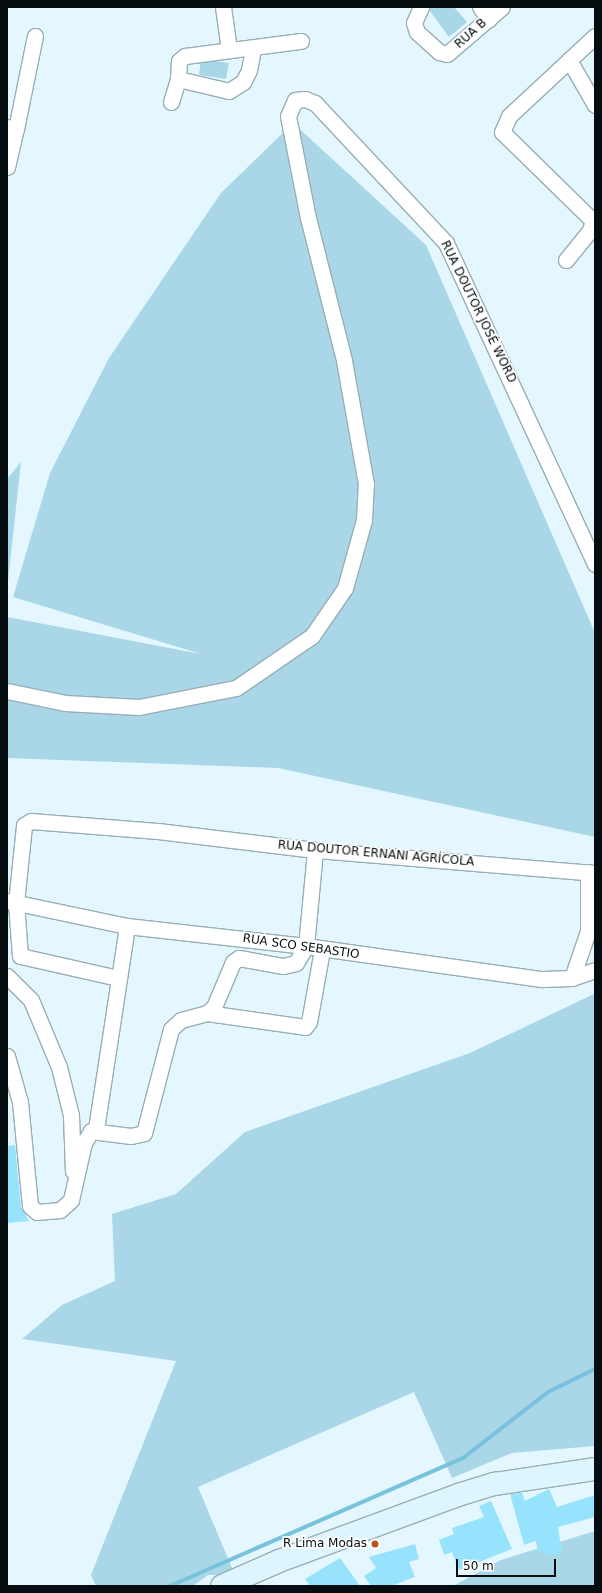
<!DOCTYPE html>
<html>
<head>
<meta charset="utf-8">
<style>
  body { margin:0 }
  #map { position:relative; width:602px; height:1593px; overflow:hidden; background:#e4f7fe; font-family:"DejaVu Sans",sans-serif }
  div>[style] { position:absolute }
  .green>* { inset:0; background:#a9d7e7 }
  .stream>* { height:4px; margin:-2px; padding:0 2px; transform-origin:2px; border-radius:2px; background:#78c2dd }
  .building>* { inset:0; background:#97e2fd }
  .roads { filter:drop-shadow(1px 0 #98aeb6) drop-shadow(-1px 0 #98aeb6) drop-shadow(0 1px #98aeb6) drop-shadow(0 -1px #98aeb6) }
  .street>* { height:15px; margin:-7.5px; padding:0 7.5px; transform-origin:7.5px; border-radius:7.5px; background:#fff }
  .secondary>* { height:22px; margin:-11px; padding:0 11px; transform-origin:11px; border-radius:11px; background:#ddf6fe }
  .dots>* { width:11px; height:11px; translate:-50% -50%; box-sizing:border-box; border:2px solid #fff; border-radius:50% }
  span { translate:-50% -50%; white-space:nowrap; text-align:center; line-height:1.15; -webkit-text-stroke:3.5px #fff; paint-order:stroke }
  .street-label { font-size:12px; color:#060d10 }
  .poi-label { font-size:12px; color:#060d10 }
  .right { translate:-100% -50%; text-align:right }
  .frame { position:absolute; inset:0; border:8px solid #060d10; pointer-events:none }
  .scale { position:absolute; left:456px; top:1559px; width:100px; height:18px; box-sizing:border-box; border:2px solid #060d10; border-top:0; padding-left:5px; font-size:12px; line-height:14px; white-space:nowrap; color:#060d10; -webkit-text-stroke:3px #fff; paint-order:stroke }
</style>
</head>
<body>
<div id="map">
  <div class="green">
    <div style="clip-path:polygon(427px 7px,454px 7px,467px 22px,449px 37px)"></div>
    <div style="clip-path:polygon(201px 59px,229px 63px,226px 79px,199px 75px)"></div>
    <div style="clip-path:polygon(293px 123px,426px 245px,595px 633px,595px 837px,278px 768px,7px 758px,7px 617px,201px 654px,13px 597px,50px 473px,109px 358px,221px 193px)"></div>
    <div style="clip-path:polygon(21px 462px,7px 590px,7px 479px)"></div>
    <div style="clip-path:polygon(594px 994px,595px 1446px,512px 1453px,452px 1478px,414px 1392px,198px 1487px,235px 1575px,208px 1575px,193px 1586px,96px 1586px,91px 1575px,176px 1361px,22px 1339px,62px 1305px,115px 1281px,112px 1214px,176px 1194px,245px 1132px,470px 1053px)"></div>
    <div style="clip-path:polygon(595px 1531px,595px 1586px,453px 1586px,501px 1560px)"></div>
  </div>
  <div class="stream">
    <div style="left:170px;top:1586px;width:320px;rotate:-23.6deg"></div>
    <div style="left:463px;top:1458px;width:108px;rotate:-37.8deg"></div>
    <div style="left:548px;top:1392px;width:52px;rotate:-26.1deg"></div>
  </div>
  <div class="building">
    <div style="clip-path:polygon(15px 1145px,21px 1207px,29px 1221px,7px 1223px,7px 1146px)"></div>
    <div style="clip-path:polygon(549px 1489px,557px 1507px,595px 1495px,595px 1517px,558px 1527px,562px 1553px,546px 1556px,546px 1553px,538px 1553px,536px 1541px,524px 1545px,510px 1494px,522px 1493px,525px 1501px)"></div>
    <div style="clip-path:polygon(491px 1501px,512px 1549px,459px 1570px,452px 1552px,444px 1555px,439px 1540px,454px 1534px,452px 1528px,484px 1517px,479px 1506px)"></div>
    <div style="clip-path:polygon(415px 1544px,419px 1559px,409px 1562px,415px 1577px,391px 1586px,371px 1586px,364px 1576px,376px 1568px,369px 1557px)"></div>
    <div style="clip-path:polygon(340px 1558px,360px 1586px,310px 1586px,305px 1579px)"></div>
  </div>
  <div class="roads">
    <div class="street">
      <div style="left:223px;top:7px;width:42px;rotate:81.9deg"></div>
      <div style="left:421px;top:7px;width:17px;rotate:114deg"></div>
      <div style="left:414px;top:23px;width:9px;rotate:72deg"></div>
      <div style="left:417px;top:32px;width:30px;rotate:42deg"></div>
      <div style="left:439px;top:52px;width:8px;rotate:14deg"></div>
      <div style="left:447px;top:54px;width:72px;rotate:-40.5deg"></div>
      <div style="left:480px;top:7px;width:15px;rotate:53deg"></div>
      <div style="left:569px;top:60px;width:52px;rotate:60deg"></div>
      <div style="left:178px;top:79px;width:52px;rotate:13.2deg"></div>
      <div style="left:229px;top:91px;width:17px;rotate:-33deg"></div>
      <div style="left:243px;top:82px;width:13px;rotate:-63deg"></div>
      <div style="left:249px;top:70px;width:21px;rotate:-79deg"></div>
      <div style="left:171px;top:102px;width:24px;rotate:-73deg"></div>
      <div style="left:178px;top:79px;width:18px;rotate:-87deg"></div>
      <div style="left:179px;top:61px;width:8px;rotate:-40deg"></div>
      <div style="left:185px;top:56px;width:117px;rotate:-7.4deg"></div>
      <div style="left:7px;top:127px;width:9px;rotate:13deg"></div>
      <div style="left:16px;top:129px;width:95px;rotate:-78.5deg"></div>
      <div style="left:7px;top:167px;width:39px;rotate:-77deg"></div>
      <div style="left:566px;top:260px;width:38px;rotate:-51deg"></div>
      <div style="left:590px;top:230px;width:9px;rotate:-72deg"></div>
      <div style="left:593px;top:221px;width:127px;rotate:-135.6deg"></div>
      <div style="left:502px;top:132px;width:17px;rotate:-66deg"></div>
      <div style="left:509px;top:116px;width:117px;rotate:-42.9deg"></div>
      <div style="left:7px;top:691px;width:59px;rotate:11.7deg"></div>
      <div style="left:65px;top:703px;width:74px;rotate:3.1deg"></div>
      <div style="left:139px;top:707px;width:99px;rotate:-11.1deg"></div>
      <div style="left:236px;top:688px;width:92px;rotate:-34.4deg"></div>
      <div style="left:312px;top:636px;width:58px;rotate:-55.5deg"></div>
      <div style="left:345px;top:588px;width:71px;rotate:-74.4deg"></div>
      <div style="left:364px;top:520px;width:36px;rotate:-87deg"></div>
      <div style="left:366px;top:484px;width:126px;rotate:-100.1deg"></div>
      <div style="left:344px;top:360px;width:146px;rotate:-104.2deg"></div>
      <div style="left:308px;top:218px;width:104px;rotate:-101.1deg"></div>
      <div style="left:288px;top:116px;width:17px;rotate:-66deg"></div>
      <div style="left:295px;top:100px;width:10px;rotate:-6deg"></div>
      <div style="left:305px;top:99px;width:11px;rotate:22deg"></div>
      <div style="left:315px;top:103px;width:192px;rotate:46.9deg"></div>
      <div style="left:446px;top:243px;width:354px;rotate:65.1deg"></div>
      <div style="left:8px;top:901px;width:122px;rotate:11.9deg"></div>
      <div style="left:127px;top:926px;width:180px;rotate:6.4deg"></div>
      <div style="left:306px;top:946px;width:238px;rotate:8deg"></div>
      <div style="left:542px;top:979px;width:30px;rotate:-2deg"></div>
      <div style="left:572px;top:978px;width:24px;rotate:-19deg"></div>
      <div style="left:7px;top:976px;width:34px;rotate:45deg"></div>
      <div style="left:31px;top:1000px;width:73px;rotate:67.3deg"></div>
      <div style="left:59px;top:1067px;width:49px;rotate:76deg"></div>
      <div style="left:71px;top:1115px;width:56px;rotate:88deg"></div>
      <div style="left:118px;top:978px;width:100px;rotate:-167.3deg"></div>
      <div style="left:20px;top:956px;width:53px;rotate:-94.3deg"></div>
      <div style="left:16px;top:903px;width:78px;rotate:-84.1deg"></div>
      <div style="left:24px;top:825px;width:8px;rotate:-30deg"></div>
      <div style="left:31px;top:821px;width:127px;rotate:4.5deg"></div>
      <div style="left:158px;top:831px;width:158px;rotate:6.9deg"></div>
      <div style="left:315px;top:850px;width:281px;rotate:4.7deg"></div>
      <div style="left:572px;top:978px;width:50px;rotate:-71.2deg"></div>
      <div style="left:588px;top:931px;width:59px;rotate:-90deg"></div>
      <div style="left:207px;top:1013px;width:9px;rotate:-41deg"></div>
      <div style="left:214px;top:1007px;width:49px;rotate:-67.1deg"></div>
      <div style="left:233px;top:962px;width:7px;rotate:-34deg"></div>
      <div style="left:239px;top:958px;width:45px;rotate:10.3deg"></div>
      <div style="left:283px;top:966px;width:13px;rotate:-13deg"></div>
      <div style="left:296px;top:963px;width:20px;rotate:-60deg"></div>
      <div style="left:306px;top:946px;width:96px;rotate:-84.6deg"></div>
      <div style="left:7px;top:1056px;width:48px;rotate:74.2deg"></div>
      <div style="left:20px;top:1102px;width:104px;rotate:84.5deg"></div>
      <div style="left:30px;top:1206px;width:9px;rotate:41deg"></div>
      <div style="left:37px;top:1212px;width:23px;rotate:-5deg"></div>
      <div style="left:60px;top:1210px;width:15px;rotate:-42deg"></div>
      <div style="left:71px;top:1200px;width:58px;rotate:-77.2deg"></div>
      <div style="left:84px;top:1143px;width:14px;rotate:-60deg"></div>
      <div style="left:91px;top:1131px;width:40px;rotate:7.1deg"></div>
      <div style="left:131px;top:1136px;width:13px;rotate:-13deg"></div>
      <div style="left:144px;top:1133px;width:107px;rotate:-75.4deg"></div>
      <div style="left:171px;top:1029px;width:13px;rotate:-42deg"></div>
      <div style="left:181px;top:1020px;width:27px;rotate:-15deg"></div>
      <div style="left:207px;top:1013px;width:99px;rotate:8.1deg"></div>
      <div style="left:305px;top:1027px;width:6px;rotate:-51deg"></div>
      <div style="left:309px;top:1022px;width:73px;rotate:-79.8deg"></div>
      <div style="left:96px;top:1129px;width:205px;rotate:-81.3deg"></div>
    </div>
    <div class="secondary">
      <div style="left:222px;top:1586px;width:62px;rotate:-23.7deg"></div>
      <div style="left:279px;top:1561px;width:191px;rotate:-20.2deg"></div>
      <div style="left:458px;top:1495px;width:39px;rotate:-17deg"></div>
      <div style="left:495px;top:1484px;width:101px;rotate:-8.5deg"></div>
    </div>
  </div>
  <div class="dots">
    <div style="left:375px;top:1544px;background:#b85224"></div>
  </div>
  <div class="street-label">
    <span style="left:471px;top:34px;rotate:-42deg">RUA B</span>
    <span style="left:478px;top:312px;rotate:64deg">RUA DOUTOR JOSÉ WORD</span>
    <span style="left:376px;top:854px;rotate:5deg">RUA DOUTOR ERNANI AGRÍCOLA</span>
    <span style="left:301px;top:947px;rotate:8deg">RUA SCO SEBASTIO</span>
  </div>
  <div class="poi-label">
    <span class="right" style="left:367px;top:1544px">R Lima Modas</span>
  </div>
  <div class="frame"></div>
  <div class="scale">50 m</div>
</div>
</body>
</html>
